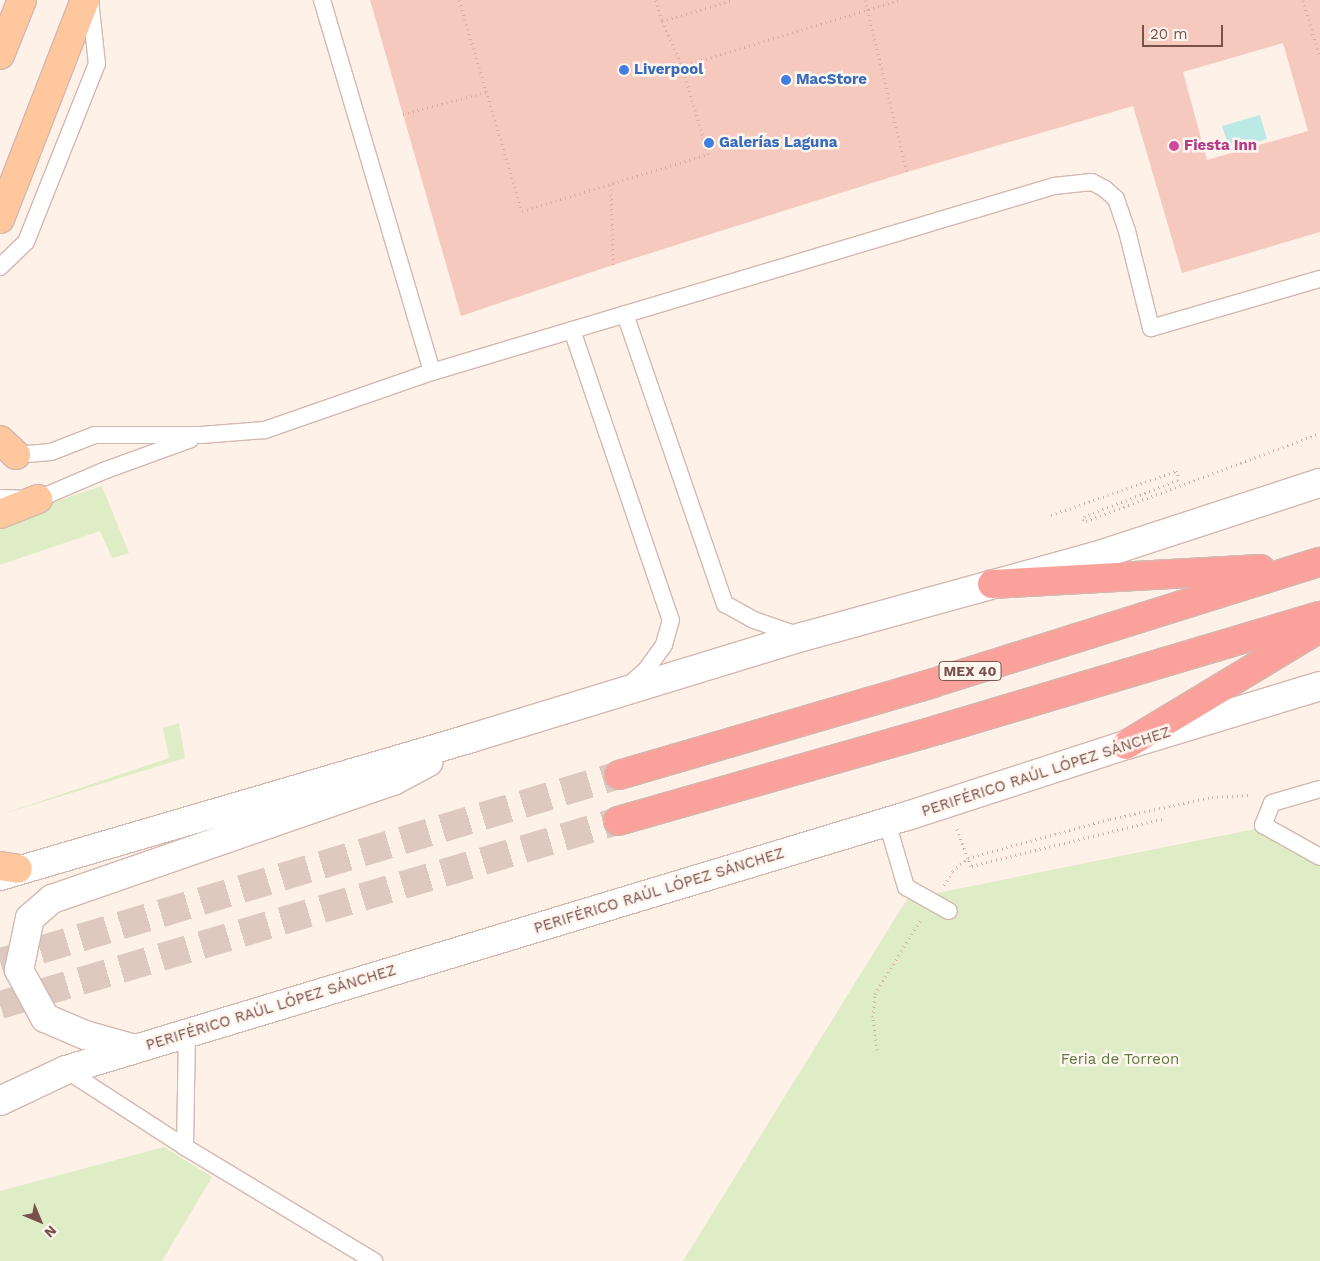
<!DOCTYPE html>
<html>
<head>
<meta charset="utf-8">
<style>
  body { margin:0 }
  #map { position:relative; width:1320px; height:1261px; overflow:hidden; background:#fef1e8; font-family:"Work Sans",sans-serif }
  div>[style] { position:absolute }
  .green>* { inset:0; background:#deedc5 }
  .water>* { inset:0; background:#bbe9e6 }
  .building>* { inset:0; background:#f5c9be }
  .highway-tunnel>* { height:28px; margin-top:-14px; transform-origin:0; background:repeating-linear-gradient(90deg,#ddc9c0 0 28px,transparent 0 42px) }
  .path>* { height:3px; margin-top:-1.5px; transform-origin:0; background:repeating-linear-gradient(90deg,#daaba1 0 1px,transparent 0 5px) }
  .roads { filter:drop-shadow(1px 0 #d4b8b0) drop-shadow(-1px 0 #d4b8b0) drop-shadow(0 1px #d4b8b0) drop-shadow(0 -1px #d4b8b0) }
  .lane>* { height:16px; margin:-8px; padding:0 8px; transform-origin:8px; border-radius:8px; background:#fff }
  .secondary>* { height:28px; margin:-14px; padding:0 14px; transform-origin:14px; border-radius:14px; background:#fff }
  .primary>* { height:28px; margin:-14px; padding:0 14px; transform-origin:14px; border-radius:14px; background:#ffc79e }
  .highway>* { height:28px; margin:-14px; padding:0 14px; transform-origin:14px; border-radius:14px; background:#fba19c }
  .dots>* { width:14px; height:14px; translate:-50% -50%; box-sizing:border-box; border:2px solid #fff6f0; border-radius:50% }
  span { translate:-50% -50%; white-space:nowrap; text-align:center; line-height:1.15; -webkit-text-stroke:5px #fff6f0; paint-order:stroke }
  .shield-label span { padding:1px 4px; background:#fff6f0; border:1px solid; border-radius:4px; -webkit-text-stroke-width:0 }
  .shield-label { font-size:14px; color:#7a514a; font-weight:700 }
  .shop-label { font-size:15px; color:#366cbe; font-weight:700 }
  .left { translate:0 -50%; text-align:left }
  .hotel-label { font-size:15px; color:#b23c85; font-weight:700 }
  .street-label { font-size:15px; color:#7a514a }
  .park-label { font-size:15px; color:#5d7a3e }
  .north { position:absolute; left:15px; top:1196px; width:50px; height:50px; -webkit-text-stroke:4px #fff6f0; paint-order:stroke; rotate:135deg; font-size:14px; font-weight:700; line-height:20px; text-align:center; color:#7a514a }
  .north::after { content:''; display:block; margin:auto; width:18px; height:22px; background:#7a514a; clip-path:polygon(50% 0,100% 100%,50% 72%,0 100%) }
  .scale { position:absolute; left:1142px; top:25px; width:81px; height:22px; box-sizing:border-box; border:2px solid #7a514a; border-top:0; padding-left:6px; font-size:15px; line-height:18px; white-space:nowrap; color:#7a514a; -webkit-text-stroke:4px #fff6f0; paint-order:stroke }
</style>
</head>
<body>
<div id="map">
  <div class="green">
    <div style="clip-path:polygon(102px 486px,129px 553px,112px 558px,100px 531px,0 565px,0 520px)"></div>
    <div style="clip-path:polygon(179px 723px,185px 758px,0 815px,169px 758px,163px 728px)"></div>
    <div style="clip-path:polygon(1260px 828px,1320px 864px,1320px 1261px,683px 1261px,907px 899px)"></div>
    <div style="clip-path:polygon(164px 1147px,212px 1177px,162px 1261px,0 1261px,0 1191px)"></div>
  </div>
  <div class="water">
    <div style="clip-path:polygon(1260px 115px,1267px 139px,1230px 150px,1222px 126px)"></div>
  </div>
  <div class="building">
    <div style="clip-path:polygon(evenodd,370px 0,1320px 0,1320px 232px,1182px 273px,1133px 106px,907px 172px,613px 265px,461px 316px,370px 0,1283px 43px,1308px 131px,1207px 160px,1183px 72px,1283px 43px)"></div>
  </div>
  <div class="highway-tunnel">
    <div style="left:0;top:962px;width:647px;rotate:-16.81deg"></div>
    <div style="left:0;top:1005px;width:645px;rotate:-16.58deg"></div>
  </div>
  <div class="path">
    <div style="left:459px;top:0;width:220px;rotate:73.4deg"></div>
    <div style="left:522px;top:211px;width:195px;rotate:-17deg"></div>
    <div style="left:708px;top:154px;width:92px;rotate:-106.5deg"></div>
    <div style="left:682px;top:66px;width:227px;rotate:-16.9deg"></div>
    <div style="left:656px;top:0;width:22px;rotate:74deg"></div>
    <div style="left:662px;top:21px;width:74px;rotate:-16.5deg"></div>
    <div style="left:865px;top:0;width:177px;rotate:76.3deg"></div>
    <div style="left:1303px;top:0;width:60px;rotate:73.7deg"></div>
    <div style="left:662px;top:21px;width:49px;rotate:66deg"></div>
    <div style="left:403px;top:114px;width:87px;rotate:-14.7deg"></div>
    <div style="left:611px;top:184px;width:81px;rotate:88.6deg"></div>
    <div style="left:1051px;top:515px;width:133px;rotate:-19.4deg"></div>
    <div style="left:1176px;top:471px;width:4px;rotate:56deg"></div>
    <div style="left:1178px;top:474px;width:6px;rotate:90deg"></div>
    <div style="left:1178px;top:480px;width:100px;rotate:158.8deg"></div>
    <div style="left:1085px;top:516px;width:4px;rotate:124deg"></div>
    <div style="left:1083px;top:519px;width:4px;rotate:34deg"></div>
    <div style="left:1086px;top:521px;width:250px;rotate:-20.6deg"></div>
    <div style="left:1162px;top:819px;width:197px;rotate:166.2deg"></div>
    <div style="left:971px;top:866px;width:9px;rotate:-111deg"></div>
    <div style="left:968px;top:858px;width:147px;rotate:-15.4deg"></div>
    <div style="left:1110px;top:819px;width:104px;rotate:-12.2deg"></div>
    <div style="left:1212px;top:797px;width:40px;rotate:-2.9deg"></div>
    <div style="left:944px;top:885px;width:17px;rotate:-57deg"></div>
    <div style="left:953px;top:871px;width:20px;rotate:-41deg"></div>
    <div style="left:968px;top:858px;width:33px;rotate:-111deg"></div>
    <div style="left:877px;top:1050px;width:33px;rotate:-97deg"></div>
    <div style="left:873px;top:1017px;width:23px;rotate:-85deg"></div>
    <div style="left:875px;top:994px;width:88px;rotate:-58.5deg"></div>
  </div>
  <div class="roads">
    <div class="lane">
      <div style="left:322px;top:0;width:388px;rotate:73.5deg"></div>
      <div style="left:432px;top:372px;width:649px;rotate:-16.65deg"></div>
      <div style="left:1054px;top:186px;width:38px;rotate:-6deg"></div>
      <div style="left:1092px;top:182px;width:15px;rotate:28deg"></div>
      <div style="left:1105px;top:189px;width:15px;rotate:42deg"></div>
      <div style="left:1116px;top:199px;width:34px;rotate:71deg"></div>
      <div style="left:1127px;top:231px;width:100px;rotate:76.1deg"></div>
      <div style="left:1151px;top:328px;width:176px;rotate:-16.2deg"></div>
      <div style="left:0;top:267px;width:36px;rotate:-44deg"></div>
      <div style="left:26px;top:242px;width:192px;rotate:-68.3deg"></div>
      <div style="left:97px;top:64px;width:64px;rotate:-96.2deg"></div>
      <div style="left:625px;top:314px;width:307px;rotate:71deg"></div>
      <div style="left:725px;top:604px;width:33px;rotate:29deg"></div>
      <div style="left:754px;top:620px;width:49px;rotate:19.2deg"></div>
      <div style="left:572px;top:330px;width:306px;rotate:71.2deg"></div>
      <div style="left:671px;top:620px;width:26px;rotate:106deg"></div>
      <div style="left:664px;top:645px;width:31px;rotate:126deg"></div>
      <div style="left:646px;top:670px;width:23px;rotate:139deg"></div>
      <div style="left:8px;top:453px;width:8px;rotate:14deg"></div>
      <div style="left:16px;top:455px;width:35px;rotate:-5deg"></div>
      <div style="left:51px;top:452px;width:47px;rotate:-21.1deg"></div>
      <div style="left:95px;top:435px;width:106px"></div>
      <div style="left:201px;top:435px;width:64px;rotate:-4.5deg"></div>
      <div style="left:265px;top:430px;width:177px;rotate:-19.2deg"></div>
      <div style="left:0;top:498px;width:38px;rotate:2deg"></div>
      <div style="left:38px;top:499px;width:74px;rotate:-23.1deg"></div>
      <div style="left:106px;top:470px;width:90px;rotate:-20deg"></div>
      <div style="left:1320px;top:789px;width:50px;rotate:163.7deg"></div>
      <div style="left:1272px;top:803px;width:24px;rotate:112deg"></div>
      <div style="left:1263px;top:825px;width:65px;rotate:29.3deg"></div>
      <div style="left:887px;top:822px;width:68px;rotate:73.7deg"></div>
      <div style="left:906px;top:887px;width:49px;rotate:29.2deg"></div>
      <div style="left:66px;top:1070px;width:142px;rotate:32.9deg"></div>
      <div style="left:185px;top:1147px;width:221px;rotate:31.1deg"></div>
      <div style="left:185px;top:1147px;width:114px;rotate:-89deg"></div>
    </div>
    <div class="secondary">
      <div style="left:0;top:876px;width:488px;rotate:-16.3deg"></div>
      <div style="left:468px;top:739px;width:349px;rotate:-17deg"></div>
      <div style="left:802px;top:637px;width:302px;rotate:-15.4deg"></div>
      <div style="left:1093px;top:557px;width:239px;rotate:-18.1deg"></div>
      <div style="left:135px;top:1049px;width:52px;rotate:-164.4deg"></div>
      <div style="left:85px;top:1035px;width:43px;rotate:-157deg"></div>
      <div style="left:45px;top:1018px;width:55px;rotate:-118.4deg"></div>
      <div style="left:19px;top:970px;width:53px;rotate:-78.1deg"></div>
      <div style="left:30px;top:918px;width:29px;rotate:-41deg"></div>
      <div style="left:52px;top:899px;width:361px;rotate:-19.1deg"></div>
      <div style="left:393px;top:781px;width:40px;rotate:-28deg"></div>
      <div style="left:0;top:1101px;width:73px;rotate:-25.2deg"></div>
      <div style="left:66px;top:1070px;width:879px;rotate:-16.81deg"></div>
      <div style="left:907px;top:816px;width:230px;rotate:-18deg"></div>
      <div style="left:1126px;top:745px;width:203px;rotate:-16.9deg"></div>
    </div>
    <div class="primary">
      <div style="left:0;top:55px;width:59px;rotate:-68.2deg"></div>
      <div style="left:0;top:219px;width:235px;rotate:-68.8deg"></div>
      <div style="left:0;top:440px;width:22px;rotate:43deg"></div>
      <div style="left:0;top:514px;width:41px;rotate:-21.5deg"></div>
      <div style="left:0;top:866px;width:18px;rotate:9deg"></div>
    </div>
    <div class="highway">
      <div style="left:992px;top:584px;width:269px;rotate:-3.2deg"></div>
      <div style="left:1126px;top:745px;width:227px;rotate:-31.1deg"></div>
      <div style="left:619px;top:775px;width:327px;rotate:-16.3deg"></div>
      <div style="left:933px;top:683px;width:405px;rotate:-17.4deg"></div>
      <div style="left:618px;top:821px;width:332px;rotate:-15.9deg"></div>
      <div style="left:937px;top:730px;width:400px;rotate:-16.6deg"></div>
    </div>
  </div>
  <div class="dots">
    <div style="left:624px;top:70px;background:#3f7fe0"></div>
    <div style="left:786px;top:80px;background:#3f7fe0"></div>
    <div style="left:709px;top:143px;background:#3f7fe0"></div>
    <div style="left:1174px;top:146px;background:#d1479c"></div>
  </div>
  <div class="shield-label">
    <span style="left:970px;top:671px">MEX 40</span>
  </div>
  <div class="shop-label">
    <span class="left" style="left:634px;top:70px">Liverpool</span>
    <span class="left" style="left:796px;top:80px">MacStore</span>
    <span class="left" style="left:719px;top:143px">Galerías Laguna</span>
  </div>
  <div class="hotel-label">
    <span class="left" style="left:1184px;top:146px">Fiesta Inn</span>
  </div>
  <div class="street-label">
    <span style="left:1046px;top:772px;rotate:-18deg">PERIFÉRICO RAÚL LÓPEZ SÁNCHEZ</span>
    <span style="left:659px;top:891px;rotate:-17deg">PERIFÉRICO RAÚL LÓPEZ SÁNCHEZ</span>
    <span style="left:271px;top:1008px;rotate:-17deg">PERIFÉRICO RAÚL LÓPEZ SÁNCHEZ</span>
  </div>
  <div class="park-label">
    <span style="left:1120px;top:1060px">Feria de Torreon</span>
  </div>
  <div class="north">N</div>
  <div class="scale">20 m</div>
</div>
</body>
</html>
